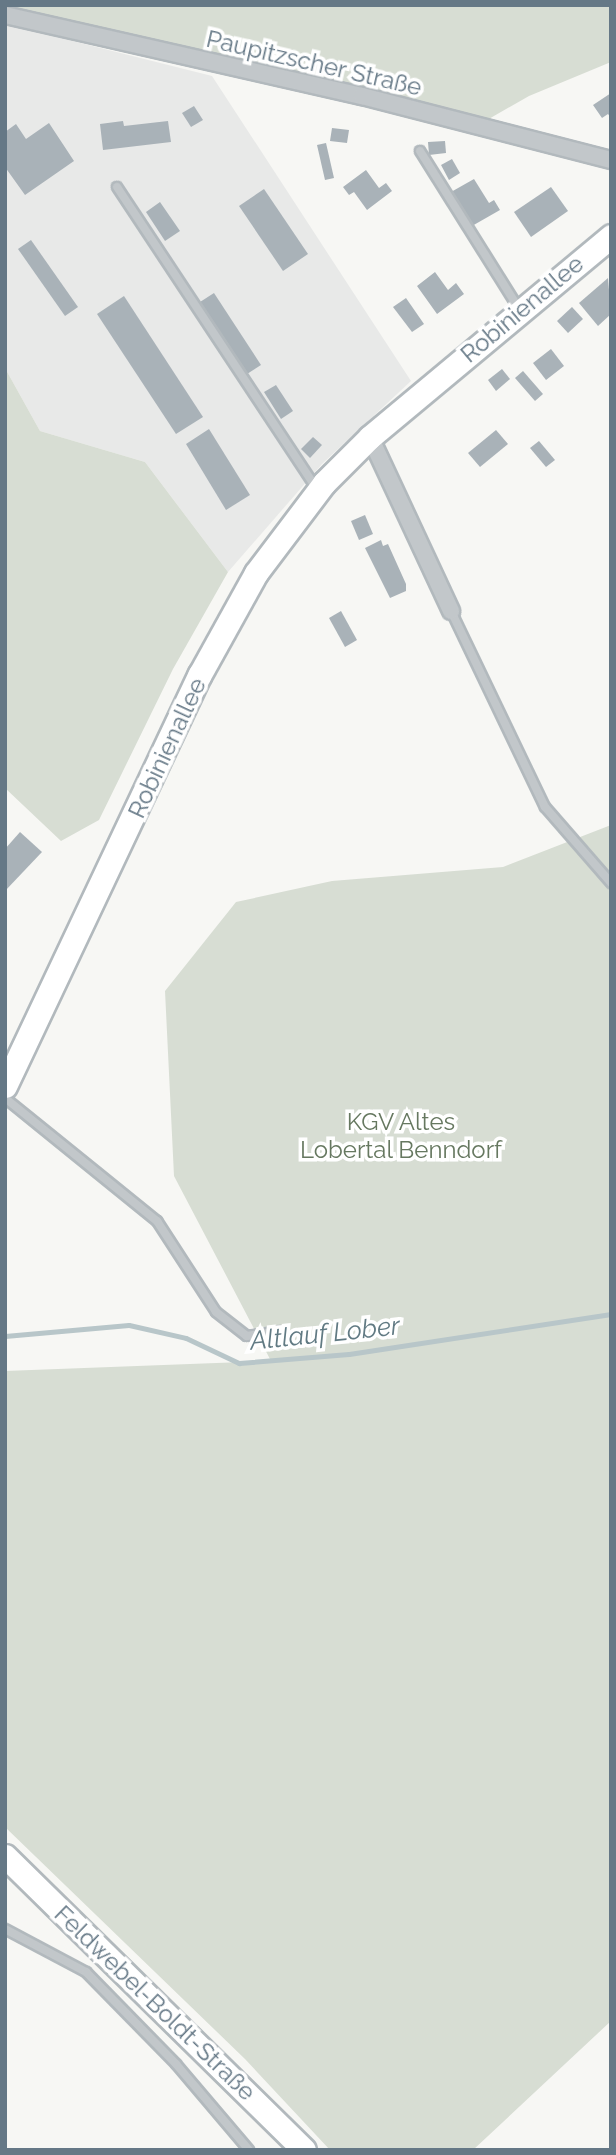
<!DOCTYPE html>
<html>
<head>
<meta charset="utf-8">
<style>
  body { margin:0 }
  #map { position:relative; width:616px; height:2155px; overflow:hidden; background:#f7f7f4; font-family:Raleway,sans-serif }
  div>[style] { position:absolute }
  .built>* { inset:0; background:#e8e9e8 }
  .green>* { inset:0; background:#d7ddd3 }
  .stream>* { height:5px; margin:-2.5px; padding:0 2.5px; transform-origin:2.5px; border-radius:2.5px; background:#b8c6c9 }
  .building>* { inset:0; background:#a9b2b8 }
  .roads { filter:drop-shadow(2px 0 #b2b9bd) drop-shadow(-2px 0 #b2b9bd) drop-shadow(0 2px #b2b9bd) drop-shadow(0 -2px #b2b9bd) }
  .lane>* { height:8px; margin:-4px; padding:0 4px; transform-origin:4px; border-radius:4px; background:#c2c7ca }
  .street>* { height:16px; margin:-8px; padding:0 8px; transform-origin:8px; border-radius:8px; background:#c2c7ca }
  .secondary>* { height:23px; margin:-11.5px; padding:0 11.5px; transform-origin:11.5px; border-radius:11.5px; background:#fff }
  span { translate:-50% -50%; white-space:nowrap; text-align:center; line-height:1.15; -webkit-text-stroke:7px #fff; paint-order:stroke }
  .street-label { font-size:24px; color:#657886 }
  .park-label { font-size:24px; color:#667860 }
  .water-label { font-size:26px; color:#617a83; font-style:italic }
  .frame { position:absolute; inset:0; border:7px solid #657886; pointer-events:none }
</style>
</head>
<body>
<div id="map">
  <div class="built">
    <div style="clip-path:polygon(5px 24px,212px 76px,411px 381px,322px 464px,228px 572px,145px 462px,40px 431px,5px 368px)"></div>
  </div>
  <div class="green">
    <div style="clip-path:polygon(5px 5px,611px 5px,611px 62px,529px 96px,487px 120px,6px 10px)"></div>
    <div style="clip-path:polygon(5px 368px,40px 431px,145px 462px,228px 572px,173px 669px,99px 820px,61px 841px,5px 788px)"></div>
    <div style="clip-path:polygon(611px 825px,611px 2021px,473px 2150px,330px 2150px,245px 2059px,5px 1827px,5px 1371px,271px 1361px,174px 1176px,165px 991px,236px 902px,332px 881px,503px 867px)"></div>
  </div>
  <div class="stream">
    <div style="left:5px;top:1336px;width:124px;rotate:-5.1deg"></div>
    <div style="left:129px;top:1325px;width:58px;rotate:12.8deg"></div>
    <div style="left:186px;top:1338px;width:59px;rotate:25.3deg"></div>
    <div style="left:239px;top:1363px;width:110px;rotate:-4.7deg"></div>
    <div style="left:349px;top:1354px;width:265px;rotate:-8.7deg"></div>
  </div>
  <div class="building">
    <div style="clip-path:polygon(611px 93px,611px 118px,608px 114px,602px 118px,593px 105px)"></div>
    <div style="clip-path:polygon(194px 106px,203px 120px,191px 127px,182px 113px)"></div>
    <div style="clip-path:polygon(123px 121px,124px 126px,168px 121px,171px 142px,103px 150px,100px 124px)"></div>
    <div style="clip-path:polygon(49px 123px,74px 161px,25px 195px,5px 167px,5px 132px,16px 124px,26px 139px)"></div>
    <div style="clip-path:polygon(332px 128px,349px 130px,347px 143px,330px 141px)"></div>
    <div style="clip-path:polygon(445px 141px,446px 153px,429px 155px,428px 142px)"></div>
    <div style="clip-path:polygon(326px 143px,334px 178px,325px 180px,317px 145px)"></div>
    <div style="clip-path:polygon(452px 159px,460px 173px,449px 180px,441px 165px)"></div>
    <div style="clip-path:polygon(366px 170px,379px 188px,386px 183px,392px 191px,367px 210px,354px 192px,349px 195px,343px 187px)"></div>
    <div style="clip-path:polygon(474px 179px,489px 203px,494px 200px,500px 210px,472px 226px,451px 192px)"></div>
    <div style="clip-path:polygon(551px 187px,568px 211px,531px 237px,514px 212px)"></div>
    <div style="clip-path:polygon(264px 189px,308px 254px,283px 271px,239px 206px)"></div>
    <div style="clip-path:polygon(160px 202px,180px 231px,165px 241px,146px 212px)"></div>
    <div style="clip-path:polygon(31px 240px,78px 307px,65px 316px,18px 249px)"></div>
    <div style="clip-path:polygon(435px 272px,448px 290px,456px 283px,464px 294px,437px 314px,417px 286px)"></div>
    <div style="clip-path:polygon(608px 278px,611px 314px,598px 326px,579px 303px)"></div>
    <div style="clip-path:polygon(214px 293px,261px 365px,247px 374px,200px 302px)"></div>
    <div style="clip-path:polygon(124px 296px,203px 417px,176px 434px,97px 314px)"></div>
    <div style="clip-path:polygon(406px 298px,424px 324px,412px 332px,393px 307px)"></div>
    <div style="clip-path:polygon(572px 307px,583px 319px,568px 333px,557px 321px)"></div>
    <div style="clip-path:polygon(551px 349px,564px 366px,546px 380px,533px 363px)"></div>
    <div style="clip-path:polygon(502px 369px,510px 379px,496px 391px,488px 380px)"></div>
    <div style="clip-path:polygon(523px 371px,543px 394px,535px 401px,515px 378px)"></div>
    <div style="clip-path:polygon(276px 385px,293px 411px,281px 419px,264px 392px)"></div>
    <div style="clip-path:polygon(209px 429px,250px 495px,226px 510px,186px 444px)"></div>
    <div style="clip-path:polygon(496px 430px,508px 444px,480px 467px,468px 453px)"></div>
    <div style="clip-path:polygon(313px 437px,322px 445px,310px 458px,301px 449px)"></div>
    <div style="clip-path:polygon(539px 441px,555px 460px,546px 467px,530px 448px)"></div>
    <div style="clip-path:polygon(365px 515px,373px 534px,359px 540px,351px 521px)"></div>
    <div style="clip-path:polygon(381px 540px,383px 546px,388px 544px,406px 584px,406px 591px,390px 598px,365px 548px)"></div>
    <div style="clip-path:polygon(341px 611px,357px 640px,345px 647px,329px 618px)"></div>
    <div style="clip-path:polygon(20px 832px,42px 852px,5px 891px,5px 849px)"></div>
  </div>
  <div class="roads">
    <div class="lane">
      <div style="left:420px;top:151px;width:186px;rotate:57.9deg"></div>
      <div style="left:117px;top:187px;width:361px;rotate:56.5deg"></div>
      <div style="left:451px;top:611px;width:217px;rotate:64.4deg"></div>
      <div style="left:545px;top:807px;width:101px;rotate:49deg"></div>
      <div style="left:5px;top:1098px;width:196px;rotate:39deg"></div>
      <div style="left:157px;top:1221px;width:108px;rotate:57deg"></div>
      <div style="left:216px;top:1312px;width:39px;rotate:38deg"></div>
      <div style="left:247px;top:1336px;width:33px;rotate:-9deg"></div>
      <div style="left:5px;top:1929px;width:92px;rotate:28deg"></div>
      <div style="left:86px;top:1972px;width:129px;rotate:45.6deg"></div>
      <div style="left:176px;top:2064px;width:113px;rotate:49.7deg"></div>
    </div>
    <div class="street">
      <div style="left:5px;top:15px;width:366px;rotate:12.8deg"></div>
      <div style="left:362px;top:96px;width:257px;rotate:14.4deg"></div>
      <div style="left:370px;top:437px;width:192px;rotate:65deg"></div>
    </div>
    <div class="secondary">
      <div style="left:5px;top:1086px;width:456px;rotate:-64.7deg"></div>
      <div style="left:200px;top:674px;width:115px;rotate:-61deg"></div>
      <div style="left:256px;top:573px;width:113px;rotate:-52.9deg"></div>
      <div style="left:324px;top:483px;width:65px;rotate:-45deg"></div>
      <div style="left:370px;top:437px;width:314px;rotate:-39.8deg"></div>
      <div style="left:5px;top:1856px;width:419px;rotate:44.5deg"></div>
    </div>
  </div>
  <div class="street-label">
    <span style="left:314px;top:63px;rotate:13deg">Paupitzscher Straße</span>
    <span style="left:522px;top:309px;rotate:-40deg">Robinienallee</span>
    <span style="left:167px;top:748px;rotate:-65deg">Robinienallee</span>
    <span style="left:155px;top:2003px;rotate:44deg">Feldwebel-Boldt-Straße</span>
  </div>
  <div class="park-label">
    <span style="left:401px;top:1136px">KGV Altes<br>Lobertal Benndorf</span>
  </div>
  <div class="water-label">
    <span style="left:325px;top:1334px;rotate:-6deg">Altlauf Lober</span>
  </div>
  <div class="frame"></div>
</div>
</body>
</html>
